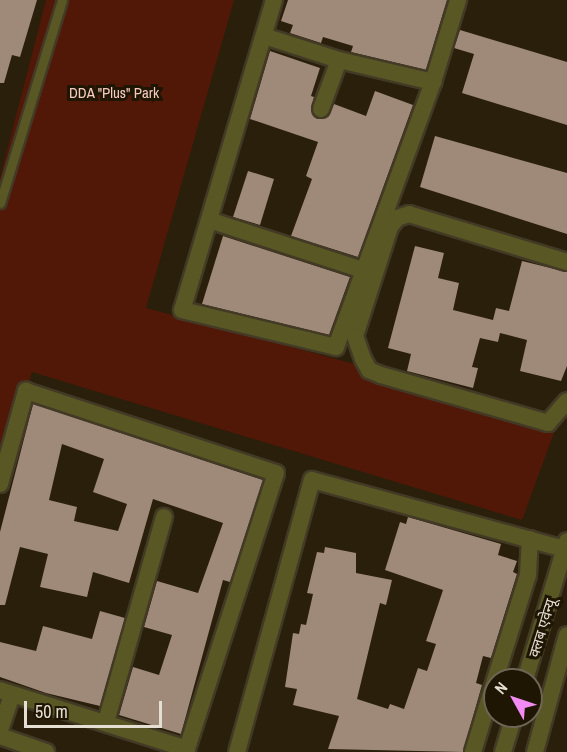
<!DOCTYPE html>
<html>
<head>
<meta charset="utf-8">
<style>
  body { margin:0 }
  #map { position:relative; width:567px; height:752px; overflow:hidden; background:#291f0a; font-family:"Archivo Narrow","Noto Sans Devanagari",sans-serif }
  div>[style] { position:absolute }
  .green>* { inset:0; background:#521807 }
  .building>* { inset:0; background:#9f8978 }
  .roads { filter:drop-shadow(2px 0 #433a26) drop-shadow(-2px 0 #433a26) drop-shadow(0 2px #433a26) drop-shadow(0 -2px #433a26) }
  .service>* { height:9px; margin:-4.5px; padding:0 4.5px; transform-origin:4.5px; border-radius:4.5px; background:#595724 }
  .minor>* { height:16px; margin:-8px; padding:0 8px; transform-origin:8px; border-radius:8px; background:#595724 }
  .tertiary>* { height:16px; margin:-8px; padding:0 8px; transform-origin:8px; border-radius:8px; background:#595724 }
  span { translate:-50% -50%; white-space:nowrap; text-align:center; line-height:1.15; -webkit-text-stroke:6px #1f1503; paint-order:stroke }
  .park-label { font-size:15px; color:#f6cbbf }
  .street-label { font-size:15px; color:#e5ded2 }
  .north { position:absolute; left:483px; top:668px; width:60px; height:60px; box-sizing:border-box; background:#1f1503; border:2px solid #6e6556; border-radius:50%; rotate:310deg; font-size:16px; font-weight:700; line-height:24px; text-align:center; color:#e5ded2 }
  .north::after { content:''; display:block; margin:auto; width:21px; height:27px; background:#f28af3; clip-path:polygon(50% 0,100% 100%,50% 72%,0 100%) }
  .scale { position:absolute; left:24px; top:701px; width:138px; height:27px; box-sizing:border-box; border:3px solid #e5ded2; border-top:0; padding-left:8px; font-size:18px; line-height:21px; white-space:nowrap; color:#e5ded2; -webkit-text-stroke:4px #1f1503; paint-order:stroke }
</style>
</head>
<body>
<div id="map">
  <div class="green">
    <div style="clip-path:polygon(46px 0,234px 0,146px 308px,559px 419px,522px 520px,32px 372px,0 474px,0 178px)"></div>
  </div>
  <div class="building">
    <div style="clip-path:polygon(0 0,37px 0,20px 57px,12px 55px,4px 83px,0 83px)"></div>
    <div style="clip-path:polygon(288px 0,447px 0,426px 70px,351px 52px,353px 46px,323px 37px,321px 43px,290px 33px,293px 25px,281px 21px)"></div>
    <div style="clip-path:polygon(460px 30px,567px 62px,567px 125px,462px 93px,474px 54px,454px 48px)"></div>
    <div style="clip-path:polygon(270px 51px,320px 68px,311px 96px,314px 97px,311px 111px,317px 119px,328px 117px,334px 104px,366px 116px,375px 91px,413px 105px,358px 257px,291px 236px,312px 179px,306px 176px,318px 142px,250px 119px)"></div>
    <div style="clip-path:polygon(435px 136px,567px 173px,567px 234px,420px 187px)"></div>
    <div style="clip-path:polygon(248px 171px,274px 179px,260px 225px,233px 217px)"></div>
    <div style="clip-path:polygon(223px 236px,350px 277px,329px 335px,202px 304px)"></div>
    <div style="clip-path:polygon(415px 246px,444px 253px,438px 278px,459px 283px,453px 310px,493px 320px,496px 308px,509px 311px,522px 261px,567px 272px,567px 366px,561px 381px,520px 371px,527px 340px,500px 333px,498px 342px,480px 338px,472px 367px,478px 368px,473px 388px,407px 371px,411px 354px,388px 348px)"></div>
    <div style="clip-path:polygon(evenodd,33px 404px,263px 480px,230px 582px,223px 580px,181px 734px,119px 715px,133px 667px,159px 675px,172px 635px,144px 627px,157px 581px,198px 593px,223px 523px,153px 499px,129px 583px,93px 572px,87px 597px,40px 587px,48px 554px,20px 547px,5px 605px,0 605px,0 532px,33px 404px,62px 444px,104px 459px,93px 492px,127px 504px,118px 531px,74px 521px,77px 507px,49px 500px,62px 444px)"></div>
    <div style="clip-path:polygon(408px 517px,501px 544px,498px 555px,517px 561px,513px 572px,517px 574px,491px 658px,483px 656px,476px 683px,482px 685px,463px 752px,328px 749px,339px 716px,293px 705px,297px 689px,285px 687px,293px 633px,299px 634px,301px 624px,306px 625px,313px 594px,307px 593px,317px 552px,324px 553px,325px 547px,356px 553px,356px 573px,392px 580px,386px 605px,380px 603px,357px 699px,388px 709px,390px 704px,404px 709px,418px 668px,427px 671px,436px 644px,426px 641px,443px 590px,385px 570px,400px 522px,406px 524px)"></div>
    <div style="clip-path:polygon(100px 611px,125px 618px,100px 706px,46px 693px,0 677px,0 642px,36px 651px,43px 626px,92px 639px)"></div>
  </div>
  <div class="roads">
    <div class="service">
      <div style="left:0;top:203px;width:212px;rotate:-73deg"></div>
    </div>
    <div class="minor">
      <div style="left:274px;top:0;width:323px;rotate:106.5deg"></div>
      <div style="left:182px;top:310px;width:158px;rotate:13.5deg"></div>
      <div style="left:336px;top:347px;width:282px;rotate:-69.9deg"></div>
      <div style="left:433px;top:82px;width:86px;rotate:-73deg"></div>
      <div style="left:264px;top:36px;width:79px;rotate:17.7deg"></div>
      <div style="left:339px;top:60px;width:97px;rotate:13.2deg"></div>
      <div style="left:321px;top:109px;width:52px;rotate:-69.8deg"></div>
      <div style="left:209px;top:220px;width:162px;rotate:18deg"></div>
      <div style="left:567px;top:262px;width:165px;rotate:-163.1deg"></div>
      <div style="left:409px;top:214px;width:13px;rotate:162deg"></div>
      <div style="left:397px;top:218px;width:11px;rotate:128deg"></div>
      <div style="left:390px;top:227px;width:114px;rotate:107.8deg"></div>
      <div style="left:355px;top:336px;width:24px;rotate:71deg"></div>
      <div style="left:363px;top:359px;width:13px;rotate:61deg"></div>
      <div style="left:369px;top:370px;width:13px;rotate:23deg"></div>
      <div style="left:381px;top:375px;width:174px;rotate:16deg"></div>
      <div style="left:548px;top:423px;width:29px;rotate:-49deg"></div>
      <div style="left:0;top:484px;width:97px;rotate:-74.4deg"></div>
      <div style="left:26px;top:391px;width:263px;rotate:18.2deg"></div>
      <div style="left:276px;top:473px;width:290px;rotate:107.9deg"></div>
      <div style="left:187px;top:749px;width:196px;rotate:-162.5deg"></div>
      <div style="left:495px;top:680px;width:110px;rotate:-72.6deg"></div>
      <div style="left:528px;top:575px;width:36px;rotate:-87deg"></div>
      <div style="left:106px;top:722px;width:213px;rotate:-74.2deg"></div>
      <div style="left:0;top:730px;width:37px;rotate:-71deg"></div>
      <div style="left:0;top:736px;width:49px;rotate:19.2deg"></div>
      <div style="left:237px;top:752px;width:282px;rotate:-74.6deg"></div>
      <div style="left:312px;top:480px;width:261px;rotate:15.3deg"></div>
      <div style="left:473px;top:752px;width:75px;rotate:-73deg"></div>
    </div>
    <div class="tertiary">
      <div style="left:525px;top:680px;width:145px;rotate:-73.2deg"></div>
      <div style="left:503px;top:752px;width:38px;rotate:-73deg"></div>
      <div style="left:535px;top:752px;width:121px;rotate:-74.7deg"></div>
    </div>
  </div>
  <div class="park-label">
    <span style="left:114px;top:93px">DDA "Plus" Park</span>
  </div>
  <div class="street-label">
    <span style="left:542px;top:628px;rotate:-73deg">क्लब एवेन्यू</span>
  </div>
  <div class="north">N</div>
  <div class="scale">50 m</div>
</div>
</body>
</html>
